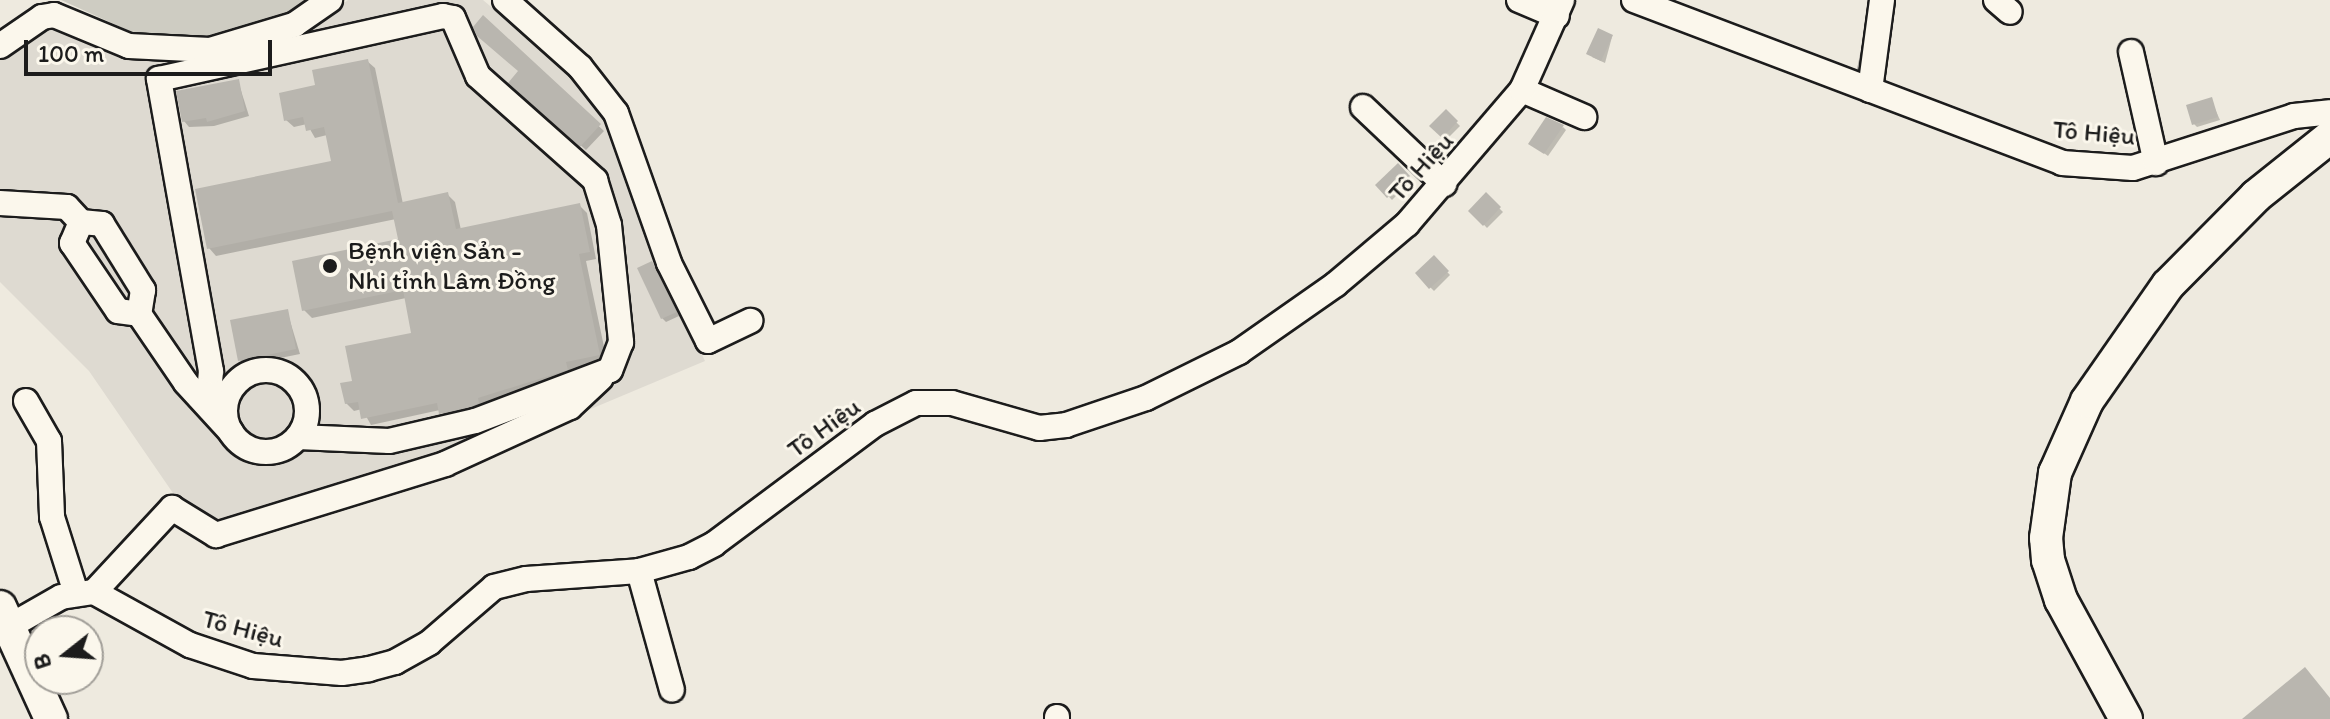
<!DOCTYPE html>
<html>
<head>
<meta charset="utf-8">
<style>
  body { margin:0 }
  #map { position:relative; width:2330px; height:719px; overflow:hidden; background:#eeeadf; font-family:Itim,sans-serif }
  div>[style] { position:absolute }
  .built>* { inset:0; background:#dedad1 }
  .green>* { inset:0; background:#ceccc2 }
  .shadow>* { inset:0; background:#0003 }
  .stream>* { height:5px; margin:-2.5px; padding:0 2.5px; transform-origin:2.5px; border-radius:2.5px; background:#a6a39d }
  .building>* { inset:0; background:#b9b6af }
  .roads { filter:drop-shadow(2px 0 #1c1c1c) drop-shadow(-2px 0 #1c1c1c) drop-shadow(0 2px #1c1c1c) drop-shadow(0 -2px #1c1c1c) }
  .minor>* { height:24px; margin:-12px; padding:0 12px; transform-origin:12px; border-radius:12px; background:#fbf7ec }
  .minor>.ring { margin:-12px; padding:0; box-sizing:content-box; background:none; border:24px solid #fbf7ec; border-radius:50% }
  .major>* { height:32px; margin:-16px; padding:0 16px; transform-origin:16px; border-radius:16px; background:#fbf7ec }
  .dots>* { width:22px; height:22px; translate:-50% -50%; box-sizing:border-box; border:4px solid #fbf7ec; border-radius:50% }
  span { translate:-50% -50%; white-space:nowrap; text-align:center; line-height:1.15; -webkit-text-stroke:6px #fbf7ec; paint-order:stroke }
  .street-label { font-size:26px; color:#1c1c1c }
  .poi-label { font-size:26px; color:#1c1c1c }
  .left { translate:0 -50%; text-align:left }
  .north { position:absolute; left:24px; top:615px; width:80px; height:80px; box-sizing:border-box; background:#fbf7ec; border:2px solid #a29f99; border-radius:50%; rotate:253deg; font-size:22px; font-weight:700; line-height:32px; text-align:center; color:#1c1c1c }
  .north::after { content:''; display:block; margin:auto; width:28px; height:36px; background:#1c1c1c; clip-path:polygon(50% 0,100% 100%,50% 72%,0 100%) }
  .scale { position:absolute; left:24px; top:40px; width:248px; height:36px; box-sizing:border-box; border:4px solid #1c1c1c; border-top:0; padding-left:10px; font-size:24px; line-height:28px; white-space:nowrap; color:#1c1c1c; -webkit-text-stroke:6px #fbf7ec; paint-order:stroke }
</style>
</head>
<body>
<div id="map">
  <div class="built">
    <div style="clip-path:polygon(348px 0,483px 0,591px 91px,608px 116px,652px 249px,705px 361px,429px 477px,229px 543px,186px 512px,89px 371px,0 282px,0 58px,53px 25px,123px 57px,192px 62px,307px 34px)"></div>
  </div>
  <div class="green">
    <div style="clip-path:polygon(61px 0,310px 0,260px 26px,192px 39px,136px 34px)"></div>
  </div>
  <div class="shadow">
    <div style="clip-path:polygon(483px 18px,604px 131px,586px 150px,511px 83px,521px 71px)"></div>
    <div style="clip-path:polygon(1612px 37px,1605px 63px,1592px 57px)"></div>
    <div style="clip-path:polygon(367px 61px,375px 68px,403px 204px,448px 195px,455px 202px,461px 230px,579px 205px,587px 213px,596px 259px,586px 261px,607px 361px,572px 369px,574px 377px,448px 420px,440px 410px,371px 425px,362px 409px,354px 411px,346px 403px,355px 382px,414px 334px,406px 298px,312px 318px,304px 310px,401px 240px,396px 219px,216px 256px,209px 248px,333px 163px,327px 135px,315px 138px,307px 124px,294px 127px,286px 120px,317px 87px)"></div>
    <div style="clip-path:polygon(238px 81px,249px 116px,214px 126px,189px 127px,184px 121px)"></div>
    <div style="clip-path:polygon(2211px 100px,2220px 120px,2197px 127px,2194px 124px)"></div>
    <div style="clip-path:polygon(1446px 112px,1460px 126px,1446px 140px,1432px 126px)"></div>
    <div style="clip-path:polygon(1563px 127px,1566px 130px,1548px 156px,1534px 146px)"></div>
    <div style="clip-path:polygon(1398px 166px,1412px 180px,1392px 200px,1378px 185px)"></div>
    <div style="clip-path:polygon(1486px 195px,1503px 212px,1487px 228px,1471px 211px)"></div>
    <div style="clip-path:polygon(1434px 258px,1450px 275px,1434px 291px,1417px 274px)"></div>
    <div style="clip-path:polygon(652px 263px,679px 316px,666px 322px,662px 318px)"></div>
    <div style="clip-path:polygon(287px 311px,300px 354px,245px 365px,240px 360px)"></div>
  </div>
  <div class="stream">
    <div style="left:1857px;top:79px;width:46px;rotate:-78.7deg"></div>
  </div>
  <div class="building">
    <div style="clip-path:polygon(483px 15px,601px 124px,580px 147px,508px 83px,518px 71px,477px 36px,473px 27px)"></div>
    <div style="clip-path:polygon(1598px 28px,1613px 35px,1601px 61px,1586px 54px)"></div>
    <div style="clip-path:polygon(368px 59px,398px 203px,448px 192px,456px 229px,580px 203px,590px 252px,579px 254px,600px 355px,566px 362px,568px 370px,478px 398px,479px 403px,471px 407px,439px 414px,437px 403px,361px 419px,358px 402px,345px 404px,340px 383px,352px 381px,345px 346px,411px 333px,403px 290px,302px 311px,292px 261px,398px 239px,392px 211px,207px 249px,195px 189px,331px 161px,324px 127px,306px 131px,303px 117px,284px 121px,279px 93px,315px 85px,312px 70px)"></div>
    <div style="clip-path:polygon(239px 79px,245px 111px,207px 122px,206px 118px,182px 122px,176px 91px)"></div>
    <div style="clip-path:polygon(2212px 97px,2218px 117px,2192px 125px,2186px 105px)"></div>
    <div style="clip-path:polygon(1446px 109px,1458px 121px,1442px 138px,1429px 126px)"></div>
    <div style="clip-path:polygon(1546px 117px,1564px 125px,1544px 154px,1528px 144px)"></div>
    <div style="clip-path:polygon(1398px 163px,1410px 176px,1387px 198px,1375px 185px)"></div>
    <div style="clip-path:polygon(1486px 192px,1501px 207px,1483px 226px,1468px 211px)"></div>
    <div style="clip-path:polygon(1434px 255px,1449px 271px,1429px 289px,1415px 273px)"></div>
    <div style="clip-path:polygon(652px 261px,677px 312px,661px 319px,637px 268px)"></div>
    <div style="clip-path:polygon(288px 309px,296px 349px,238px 361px,230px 320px)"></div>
    <div style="clip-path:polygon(2305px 667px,2330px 698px,2330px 719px,2242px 719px)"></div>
  </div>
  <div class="roads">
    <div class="minor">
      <div style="left:505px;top:0;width:101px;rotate:41.8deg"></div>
      <div style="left:580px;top:67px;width:58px;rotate:52deg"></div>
      <div style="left:616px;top:113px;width:159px;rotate:70.5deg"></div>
      <div style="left:669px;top:263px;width:87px;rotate:63.4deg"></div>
      <div style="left:708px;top:341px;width:47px;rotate:-25.5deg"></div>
      <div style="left:1519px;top:0;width:41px;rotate:22.8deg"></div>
      <div style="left:1634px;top:0;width:458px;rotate:20.8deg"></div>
      <div style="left:2062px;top:163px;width:71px;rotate:4deg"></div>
      <div style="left:2133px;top:168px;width:169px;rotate:-17.9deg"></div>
      <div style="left:2294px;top:116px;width:36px;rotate:-6deg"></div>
      <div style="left:1996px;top:0;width:18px;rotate:41deg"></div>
      <div style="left:0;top:46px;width:51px;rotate:-34.6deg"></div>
      <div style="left:42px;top:17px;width:12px;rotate:-9deg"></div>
      <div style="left:54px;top:15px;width:81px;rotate:22.5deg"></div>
      <div style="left:129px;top:46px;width:81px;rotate:2.8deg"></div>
      <div style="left:210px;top:50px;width:88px;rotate:-16.6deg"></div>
      <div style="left:294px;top:25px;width:44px;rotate:-34.8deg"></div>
      <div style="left:2131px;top:52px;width:114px;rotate:77.3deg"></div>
      <div style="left:1522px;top:90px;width:68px;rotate:23.5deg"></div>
      <div style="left:1870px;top:90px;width:91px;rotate:-82.4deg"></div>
      <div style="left:1363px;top:107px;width:112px;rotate:43.5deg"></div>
      <div style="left:0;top:203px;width:67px;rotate:3.4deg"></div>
      <div style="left:67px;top:207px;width:21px;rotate:47deg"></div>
      <div style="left:81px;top:222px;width:21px;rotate:5deg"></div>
      <div style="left:102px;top:224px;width:78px;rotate:58.2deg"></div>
      <div style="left:143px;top:290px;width:24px;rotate:99deg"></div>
      <div style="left:139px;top:314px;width:83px;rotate:55.7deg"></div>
      <div style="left:186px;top:383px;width:67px;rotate:47.4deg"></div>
      <div style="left:81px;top:222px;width:23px;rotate:113deg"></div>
      <div style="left:72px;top:243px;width:82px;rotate:55.9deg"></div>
      <div style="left:118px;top:311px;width:21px;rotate:8deg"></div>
      <div class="ring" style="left:225px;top:370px;width:58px;height:58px"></div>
      <div style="left:26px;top:401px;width:46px;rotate:60.1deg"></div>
      <div style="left:49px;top:441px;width:76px;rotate:87.7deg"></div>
      <div style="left:52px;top:517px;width:80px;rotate:72.5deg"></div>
      <div style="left:208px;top:405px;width:34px;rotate:-85deg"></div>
      <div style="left:211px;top:371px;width:297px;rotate:-100.1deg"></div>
      <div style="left:159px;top:79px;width:291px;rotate:-12.5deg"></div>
      <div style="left:443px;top:16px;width:10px;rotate:11deg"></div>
      <div style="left:453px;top:18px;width:63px;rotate:66.7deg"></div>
      <div style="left:478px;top:76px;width:157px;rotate:41.6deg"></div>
      <div style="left:595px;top:180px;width:47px;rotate:72.7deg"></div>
      <div style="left:609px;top:225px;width:118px;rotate:84.1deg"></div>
      <div style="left:621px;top:342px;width:30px;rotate:111deg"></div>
      <div style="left:610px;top:370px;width:144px;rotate:159.3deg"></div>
      <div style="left:475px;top:421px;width:88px;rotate:166.9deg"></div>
      <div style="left:389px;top:441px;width:91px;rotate:-177.5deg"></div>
      <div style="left:639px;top:571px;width:123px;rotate:74.5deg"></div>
      <div style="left:94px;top:592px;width:115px;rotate:-47.1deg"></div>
      <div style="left:172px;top:508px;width:52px;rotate:31.5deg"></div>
      <div style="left:216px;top:535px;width:240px;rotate:-17.2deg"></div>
      <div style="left:445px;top:464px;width:137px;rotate:-24.5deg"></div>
      <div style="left:570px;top:407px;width:42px;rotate:-43.1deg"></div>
      <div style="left:12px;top:625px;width:56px;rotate:-29.7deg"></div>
      <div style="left:61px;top:597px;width:33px;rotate:-9deg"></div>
      <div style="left:94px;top:592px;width:110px;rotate:28.9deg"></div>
      <div style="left:190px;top:645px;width:66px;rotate:18.4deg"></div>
      <div style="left:253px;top:666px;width:89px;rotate:4.5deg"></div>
      <div style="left:342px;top:673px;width:27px;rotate:-8deg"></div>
      <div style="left:369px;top:669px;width:27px;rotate:-15deg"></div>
      <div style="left:395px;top:662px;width:39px;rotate:-29deg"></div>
      <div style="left:429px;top:643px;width:86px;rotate:-40.7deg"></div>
      <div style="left:494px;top:587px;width:33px;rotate:-14deg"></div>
      <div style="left:526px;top:579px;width:113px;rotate:-4deg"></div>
      <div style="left:639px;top:571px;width:52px;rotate:-15.6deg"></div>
      <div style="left:689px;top:557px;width:28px;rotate:-27deg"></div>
      <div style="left:714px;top:544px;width:201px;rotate:-36.7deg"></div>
      <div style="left:875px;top:424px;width:46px;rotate:-27.1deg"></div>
      <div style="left:916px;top:403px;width:36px"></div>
      <div style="left:952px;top:403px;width:91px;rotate:16deg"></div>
      <div style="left:1039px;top:428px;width:27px;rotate:-6deg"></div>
      <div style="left:1066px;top:425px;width:84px;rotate:-18.6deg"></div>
      <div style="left:1146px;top:398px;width:104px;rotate:-26.3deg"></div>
      <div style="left:1239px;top:352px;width:118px;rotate:-35deg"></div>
      <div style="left:1336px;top:284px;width:93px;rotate:-40.2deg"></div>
      <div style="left:1407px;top:224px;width:177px;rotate:-49.4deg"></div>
      <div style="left:1522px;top:90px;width:98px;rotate:-66deg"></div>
      <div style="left:1057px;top:719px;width:2px;rotate:-90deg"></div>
    </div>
    <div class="major">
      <div style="left:0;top:607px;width:123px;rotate:65.5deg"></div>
      <div style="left:2126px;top:719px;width:136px;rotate:-118.6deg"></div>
      <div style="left:2061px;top:600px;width:42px;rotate:-108deg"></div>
      <div style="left:2048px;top:560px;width:22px;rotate:-95deg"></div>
      <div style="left:2046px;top:538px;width:66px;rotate:-82.1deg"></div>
      <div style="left:2055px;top:473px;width:79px;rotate:-66deg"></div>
      <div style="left:2087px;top:401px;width:141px;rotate:-55.1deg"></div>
      <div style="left:2168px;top:285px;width:125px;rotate:-45.3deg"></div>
      <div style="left:2256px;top:196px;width:95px;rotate:-38.6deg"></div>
    </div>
  </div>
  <div class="dots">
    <div style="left:330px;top:266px;background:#1c1c1c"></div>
  </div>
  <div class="street-label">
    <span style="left:2094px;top:133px;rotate:5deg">Tô Hiệu</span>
    <span style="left:1421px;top:167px;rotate:-48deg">Tô Hiệu</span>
    <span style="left:824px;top:428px;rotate:-36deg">Tô Hiệu</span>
    <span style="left:243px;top:629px;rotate:15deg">Tô Hiệu</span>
  </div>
  <div class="poi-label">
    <span class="left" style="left:348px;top:266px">Bệnh viện Sản -<br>Nhi tỉnh Lâm Đồng</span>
  </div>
  <div class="north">B</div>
  <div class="scale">100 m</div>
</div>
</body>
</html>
